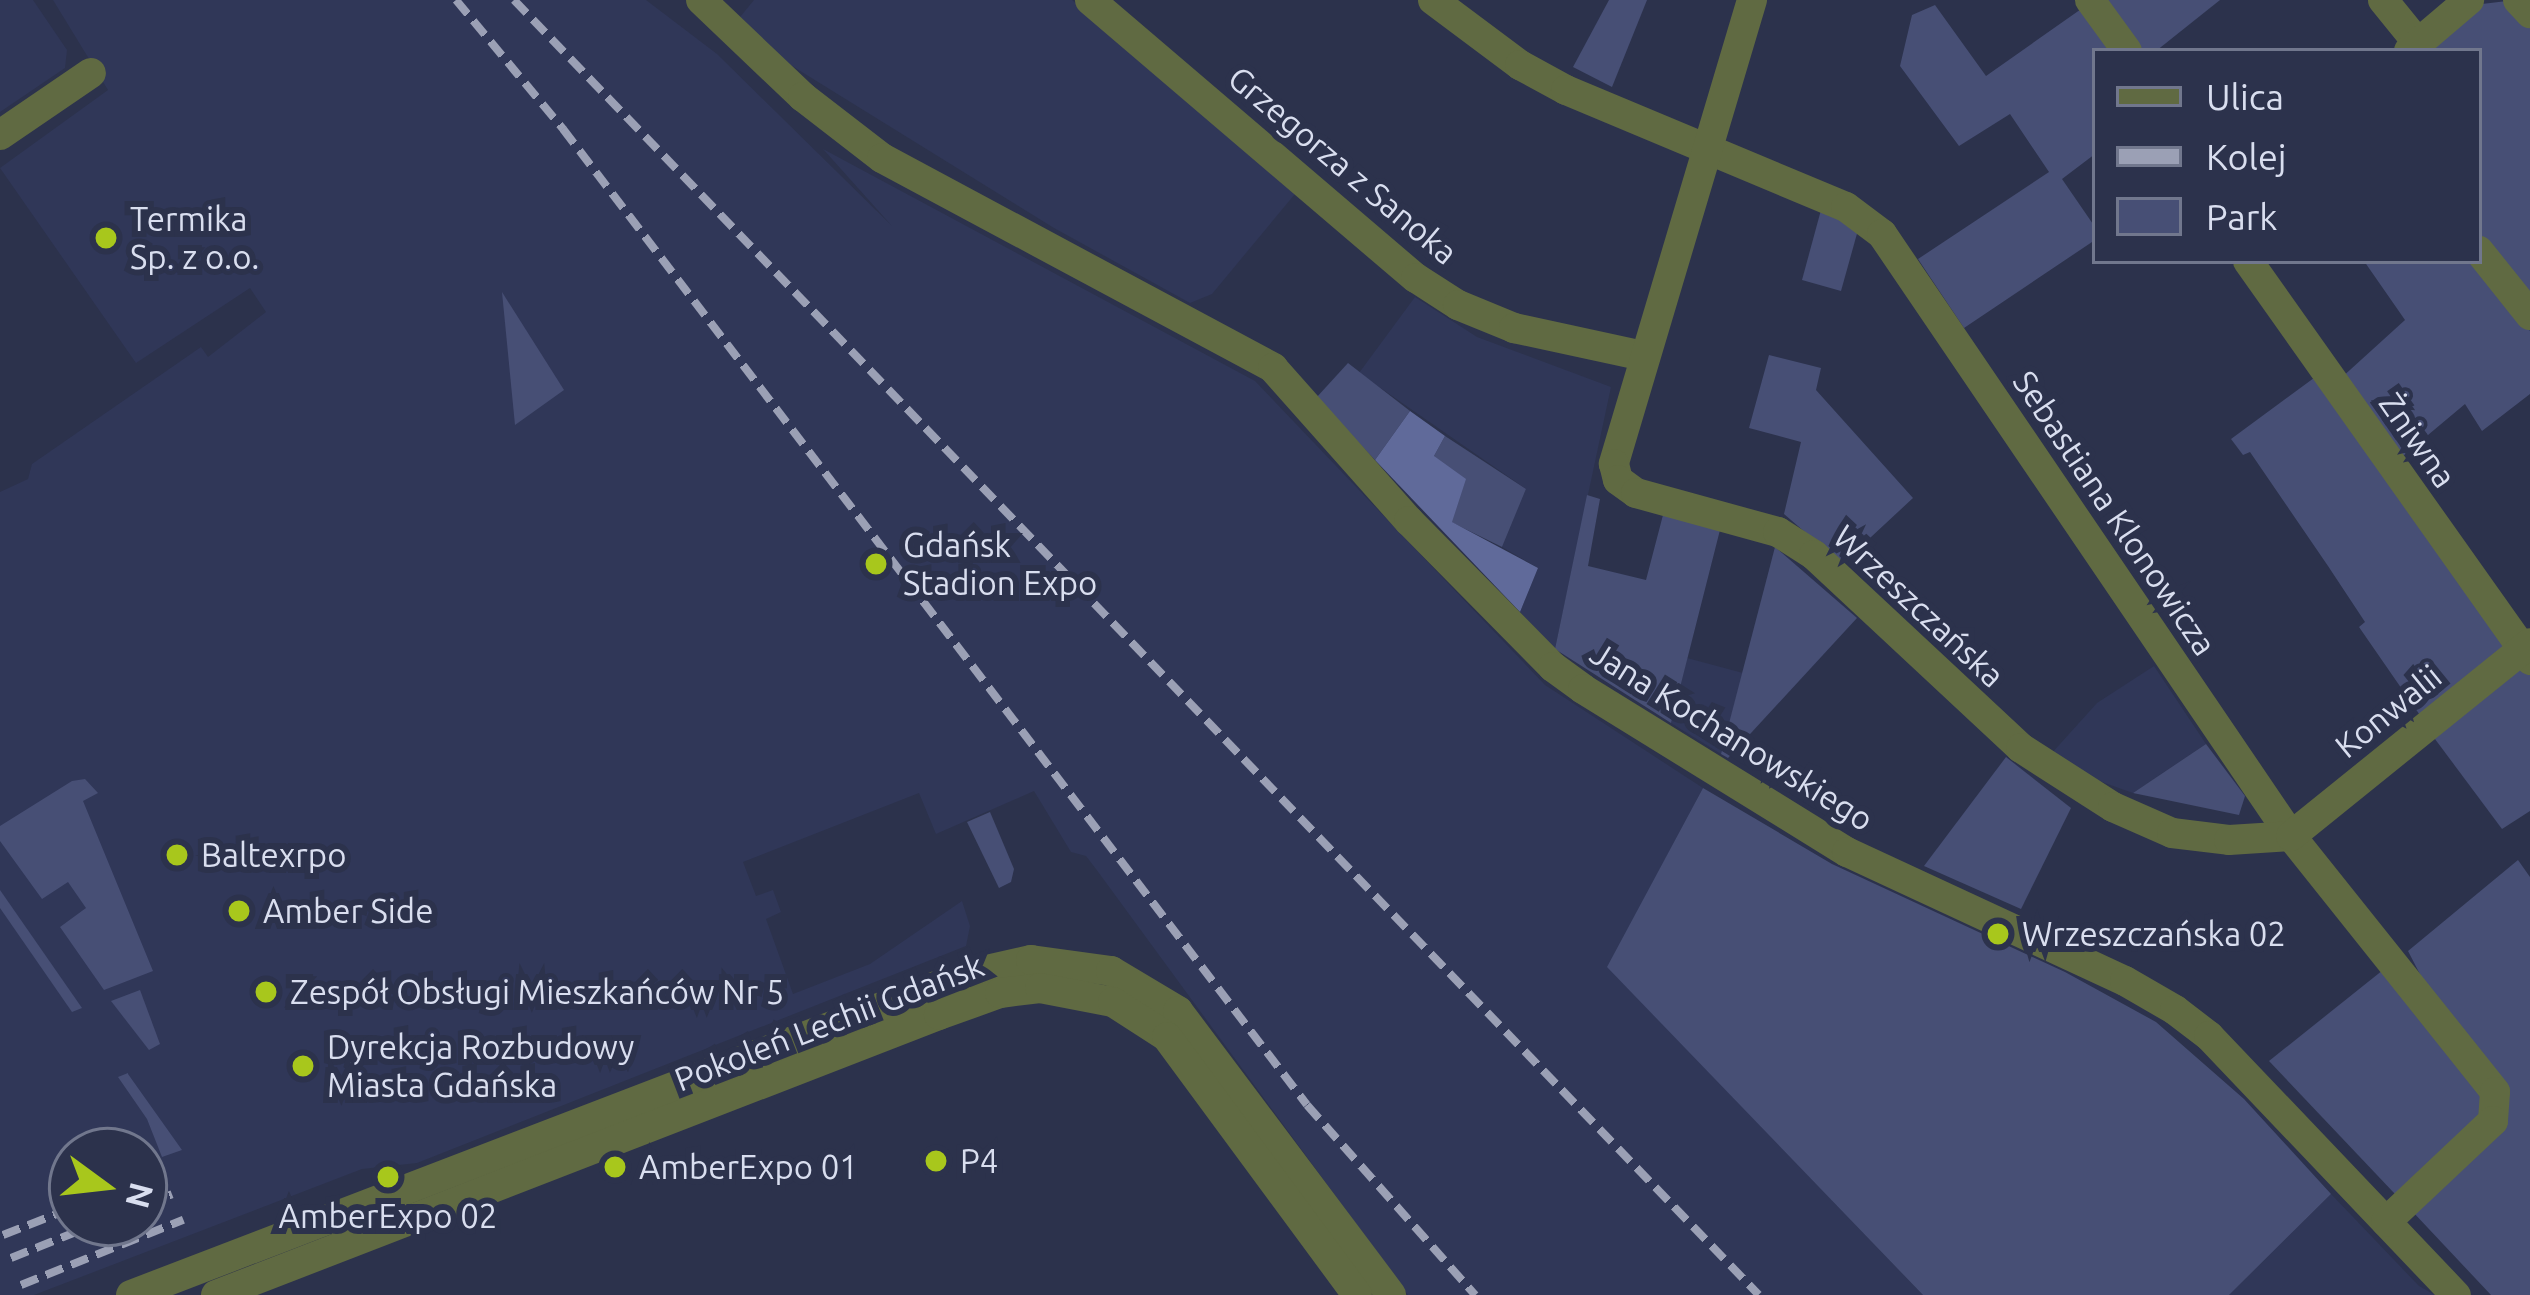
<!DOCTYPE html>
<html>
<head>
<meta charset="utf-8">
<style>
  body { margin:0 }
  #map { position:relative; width:2530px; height:1295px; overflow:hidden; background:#2c324c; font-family:Ubuntu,sans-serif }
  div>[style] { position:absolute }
  .built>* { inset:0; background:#303758 }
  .green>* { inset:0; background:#474f75 }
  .forest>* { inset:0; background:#606a9a }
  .minor>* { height:30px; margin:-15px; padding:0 15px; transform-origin:15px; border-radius:15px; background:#606a42 }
  .rail>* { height:8px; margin-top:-4px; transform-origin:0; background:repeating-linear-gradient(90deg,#9ba0b5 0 18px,transparent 0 27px) }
  .dots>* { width:33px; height:33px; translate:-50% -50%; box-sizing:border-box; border:6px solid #2c324c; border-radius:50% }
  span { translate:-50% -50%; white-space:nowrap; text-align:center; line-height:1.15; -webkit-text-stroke:12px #2c324c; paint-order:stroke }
  .street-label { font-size:33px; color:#d9deef }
  .poi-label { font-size:33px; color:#d9deef }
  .left { translate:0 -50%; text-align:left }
  .legend { position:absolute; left:2092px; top:48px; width:390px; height:216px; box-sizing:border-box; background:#2c324c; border:3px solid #71778d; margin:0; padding:15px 21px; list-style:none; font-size:36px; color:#d9deef }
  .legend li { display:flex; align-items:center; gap:24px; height:60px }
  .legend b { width:60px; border:3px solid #71778d }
  .north { position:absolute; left:48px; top:1127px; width:120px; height:120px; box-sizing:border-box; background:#2c324c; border:3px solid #71778d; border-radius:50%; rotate:105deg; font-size:33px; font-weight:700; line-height:48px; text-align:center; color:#d9deef }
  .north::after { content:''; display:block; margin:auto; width:42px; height:54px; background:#a8c71c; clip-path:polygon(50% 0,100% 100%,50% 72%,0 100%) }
</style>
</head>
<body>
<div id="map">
  <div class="built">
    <div style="clip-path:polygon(0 0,33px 0,67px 50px,65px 68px,0 112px)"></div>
    <div style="clip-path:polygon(evenodd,53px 0,646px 0,717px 54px,892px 226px,823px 149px,1255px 381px,1545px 685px,1703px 788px,1608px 967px,1923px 1295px,1408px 1295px,1096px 869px,1086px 856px,1071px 852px,1034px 791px,936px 834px,919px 793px,743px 862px,756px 896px,773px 890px,781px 912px,766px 919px,793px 994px,870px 964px,962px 901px,970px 926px,966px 946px,417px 1163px,362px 1169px,34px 1295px,0 1295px,0 492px,28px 479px,32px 464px,201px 347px,208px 357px,266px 312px,250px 288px,136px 363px,0 168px,108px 90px,53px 0,72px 1151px,144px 1151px,144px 1223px,72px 1223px,72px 1151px)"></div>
    <div style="clip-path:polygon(754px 0,1072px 0,1295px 194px,1212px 294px,1190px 303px,1054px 228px,789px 64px,740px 17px)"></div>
    <div style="clip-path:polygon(1415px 297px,1477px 337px,1611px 387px,1555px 649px,1520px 612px,1538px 568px,1502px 547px,1526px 489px,1359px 373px)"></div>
    <div style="clip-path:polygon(1687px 658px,1743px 673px,1721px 754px,1671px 723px)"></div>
    <div style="clip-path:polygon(2154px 666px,2206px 744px,2133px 793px,2085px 776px,2051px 754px,2097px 703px)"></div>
    <div style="clip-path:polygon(2331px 1194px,2419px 1286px,2435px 1295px,2229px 1295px)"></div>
  </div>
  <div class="green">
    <div style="clip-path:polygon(1609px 0,1647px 0,1612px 87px,1573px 67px)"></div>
    <div style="clip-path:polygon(2098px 0,2220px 0,2156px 51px,2135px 51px)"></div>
    <div style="clip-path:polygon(2507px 1px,2530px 21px,2530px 307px,2479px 243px,2479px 51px,2421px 51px,2482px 4px)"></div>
    <div style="clip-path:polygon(1935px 5px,1986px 76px,2084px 7px,2117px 51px,2095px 51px,2095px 154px,2062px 179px,2095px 227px,2095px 240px,1964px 328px,1918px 259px,2049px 172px,2010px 114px,1959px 146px,1900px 66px,1912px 15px)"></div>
    <div style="clip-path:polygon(1821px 210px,1858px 230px,1841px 291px,1802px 280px)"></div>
    <div style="clip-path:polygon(2364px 261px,2474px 261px,2530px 331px,2530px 394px,2482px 431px,2465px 404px,2397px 461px,2340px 379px,2405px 320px)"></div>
    <div style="clip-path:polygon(502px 292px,564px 390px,515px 425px)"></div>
    <div style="clip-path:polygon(1769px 355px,1821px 368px,1816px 390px,1913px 498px,1842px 564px,1784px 514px,1801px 442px,1749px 428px)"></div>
    <div style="clip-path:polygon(1348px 363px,1410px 411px,1375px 460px,1316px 398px)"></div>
    <div style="clip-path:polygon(2318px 375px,2512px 648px,2424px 721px,2359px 627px,2365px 622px,2328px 566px,2250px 452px,2243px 455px,2231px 439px)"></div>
    <div style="clip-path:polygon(1445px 436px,1526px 489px,1502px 547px,1451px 522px,1434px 456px)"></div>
    <div style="clip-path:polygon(1587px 495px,1600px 499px,1588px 566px,1646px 580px,1663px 515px,1720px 530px,1671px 723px,1555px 649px)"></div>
    <div style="clip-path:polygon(1775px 547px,1857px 618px,1728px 758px,1721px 754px)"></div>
    <div style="clip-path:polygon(2523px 669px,2530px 674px,2530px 811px,2502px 829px,2432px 735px,2512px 670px)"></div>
    <div style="clip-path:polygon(2206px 744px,2245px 796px,2239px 815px,2133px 793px)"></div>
    <div style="clip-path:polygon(2006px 757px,2071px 808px,2021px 909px,1924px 866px)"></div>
    <div style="clip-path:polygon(85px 779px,98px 793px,83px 801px,153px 971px,104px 990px,60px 927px,86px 908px,68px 882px,42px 899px,0 841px,0 826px,72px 781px)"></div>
    <div style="clip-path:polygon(1703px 788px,1832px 864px,2065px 972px,2156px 1022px,2244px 1099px,2331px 1194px,2229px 1295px,1923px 1295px,1607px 967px)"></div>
    <div style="clip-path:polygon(990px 812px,1014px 869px,1011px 882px,999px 888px,967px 822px)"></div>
    <div style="clip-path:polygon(2518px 860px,2530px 877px,2530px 1295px,2491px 1295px,2412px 1211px,2499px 1127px,2408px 951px)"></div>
    <div style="clip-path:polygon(0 890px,82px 1008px,72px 1012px,0 908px)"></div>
    <div style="clip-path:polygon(2383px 970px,2489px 1102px,2487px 1113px,2395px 1194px,2269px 1061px)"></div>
    <div style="clip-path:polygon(140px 990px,160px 1044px,149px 1050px,111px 1001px)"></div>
    <div style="clip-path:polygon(128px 1073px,128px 1074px,182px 1150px,162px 1157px,147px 1119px,118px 1077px)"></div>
  </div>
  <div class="forest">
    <div style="clip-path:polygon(1410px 411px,1445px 436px,1434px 456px,1466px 479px,1452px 522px,1538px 568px,1520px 612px,1375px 460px)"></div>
  </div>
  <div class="minor">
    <div style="left:701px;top:0;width:141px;rotate:43.6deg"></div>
    <div style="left:803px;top:97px;width:100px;rotate:37.7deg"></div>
    <div style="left:882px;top:158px;width:444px;rotate:28.2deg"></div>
    <div style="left:1273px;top:368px;width:205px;rotate:48.4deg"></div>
    <div style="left:1409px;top:521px;width:205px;rotate:45.4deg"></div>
    <div style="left:1553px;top:667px;width:37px;rotate:36deg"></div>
    <div style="left:1583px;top:689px;width:310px;rotate:31.7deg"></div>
    <div style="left:1847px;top:852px;width:306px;rotate:24.9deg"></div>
    <div style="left:2125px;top:981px;width:58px;rotate:30.1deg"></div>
    <div style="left:2175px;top:1010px;width:43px;rotate:37.4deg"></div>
    <div style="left:2209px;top:1036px;width:358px;rotate:46.4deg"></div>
    <div style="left:1090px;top:0;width:428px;rotate:40.5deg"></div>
    <div style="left:1416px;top:278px;width:50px;rotate:32.7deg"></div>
    <div style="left:1458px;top:305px;width:61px;rotate:22.3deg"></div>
    <div style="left:1514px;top:328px;width:133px;rotate:12.2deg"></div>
    <div style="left:1433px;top:0;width:109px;rotate:36.8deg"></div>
    <div style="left:1520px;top:65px;width:52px;rotate:28.5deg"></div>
    <div style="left:1566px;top:90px;width:303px;rotate:22.7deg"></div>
    <div style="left:1846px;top:207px;width:45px;rotate:36.9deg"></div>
    <div style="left:1882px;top:234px;width:728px;rotate:55.81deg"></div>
    <div style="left:2291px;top:836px;width:327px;rotate:51.4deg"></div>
    <div style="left:2495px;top:1092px;width:29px;rotate:94deg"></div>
    <div style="left:2493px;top:1121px;width:147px;rotate:136.7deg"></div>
    <div style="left:1752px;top:0;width:484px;rotate:106.6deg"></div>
    <div style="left:1614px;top:464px;width:16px;rotate:76deg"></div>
    <div style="left:1618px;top:480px;width:22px;rotate:36deg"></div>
    <div style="left:1636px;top:493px;width:147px;rotate:15.4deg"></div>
    <div style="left:1778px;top:532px;width:43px;rotate:32.6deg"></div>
    <div style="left:1814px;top:555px;width:283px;rotate:43deg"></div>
    <div style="left:2021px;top:748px;width:109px;rotate:32.7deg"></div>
    <div style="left:2113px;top:807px;width:64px;rotate:23.8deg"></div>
    <div style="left:2172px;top:833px;width:57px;rotate:7deg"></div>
    <div style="left:2229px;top:840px;width:62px;rotate:-3.7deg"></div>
    <div style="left:2090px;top:0;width:63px;rotate:54deg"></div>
    <div style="left:2383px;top:0;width:55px;rotate:50.9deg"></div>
    <div style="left:2518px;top:0;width:18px;rotate:47deg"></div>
    <div style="left:2409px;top:51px;width:79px;rotate:-40.4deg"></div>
    <div style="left:0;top:135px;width:110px;rotate:-34.3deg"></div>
    <div style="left:2479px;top:251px;width:82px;rotate:51.4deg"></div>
    <div style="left:2248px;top:261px;width:489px;rotate:54.7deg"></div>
    <div style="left:2291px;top:836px;width:307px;rotate:-38.9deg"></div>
    <div style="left:131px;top:1295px;width:893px;rotate:-20.99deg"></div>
    <div style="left:965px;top:975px;width:68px;rotate:-12.8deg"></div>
    <div style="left:1031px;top:960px;width:81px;rotate:7.8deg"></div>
    <div style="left:1111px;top:971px;width:78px;rotate:30.8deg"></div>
    <div style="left:1178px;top:1011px;width:355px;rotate:53.1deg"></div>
    <div style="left:216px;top:1295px;width:775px;rotate:-21.17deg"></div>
    <div style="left:939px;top:1015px;width:65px;rotate:-19.8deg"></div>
    <div style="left:1000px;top:993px;width:40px;rotate:-7.1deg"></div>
    <div style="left:1040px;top:988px;width:74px;rotate:10.9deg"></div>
    <div style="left:1113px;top:1002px;width:64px;rotate:32.9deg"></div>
    <div style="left:1167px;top:1037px;width:320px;rotate:53.6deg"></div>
  </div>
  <div class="rail">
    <div style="left:456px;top:0;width:168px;rotate:50.3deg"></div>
    <div style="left:563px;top:129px;width:1227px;rotate:52.68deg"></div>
    <div style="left:1307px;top:1105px;width:254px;rotate:48.5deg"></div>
    <div style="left:514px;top:0;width:1796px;rotate:46.13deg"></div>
    <div style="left:144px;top:1180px;width:21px;rotate:-23deg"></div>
    <div style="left:144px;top:1205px;width:30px;rotate:-21deg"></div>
    <div style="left:3px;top:1235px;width:74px;rotate:-21.4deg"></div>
    <div style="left:11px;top:1258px;width:94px;rotate:-21.9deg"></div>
    <div style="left:21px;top:1285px;width:175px;rotate:-21.9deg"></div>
  </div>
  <div class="dots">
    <div style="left:106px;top:238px;background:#a8c71c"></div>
    <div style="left:876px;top:564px;background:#a8c71c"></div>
    <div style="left:177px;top:855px;background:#a8c71c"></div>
    <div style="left:239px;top:911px;background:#a8c71c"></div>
    <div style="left:1998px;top:934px;background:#a8c71c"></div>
    <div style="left:266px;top:992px;background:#a8c71c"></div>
    <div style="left:303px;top:1066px;background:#a8c71c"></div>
    <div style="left:936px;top:1161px;background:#a8c71c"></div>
    <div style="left:615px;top:1167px;background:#a8c71c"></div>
    <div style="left:388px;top:1177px;background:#a8c71c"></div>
  </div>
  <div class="street-label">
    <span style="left:1343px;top:165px;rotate:40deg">Grzegorza z Sanoka</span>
    <span style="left:2418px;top:440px;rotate:55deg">Żniwna</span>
    <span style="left:2115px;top:513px;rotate:56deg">Sebastiana Klonowicza</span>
    <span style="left:1919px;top:606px;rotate:43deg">Wrzeszczańska</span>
    <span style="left:2388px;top:711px;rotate:-39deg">Konwalii</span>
    <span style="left:1732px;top:736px;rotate:32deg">Jana Kochanowskiego</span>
    <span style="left:829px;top:1022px;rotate:-21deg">Pokoleń Lechii Gdańsk</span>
  </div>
  <div class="poi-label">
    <span class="left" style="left:130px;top:238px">Termika<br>Sp. z o.o.</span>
    <span class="left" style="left:903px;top:564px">Gdańsk<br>Stadion Expo</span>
    <span class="left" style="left:201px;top:855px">Baltexrpo</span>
    <span class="left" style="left:263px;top:911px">Amber Side</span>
    <span class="left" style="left:2022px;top:934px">Wrzeszczańska 02</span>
    <span class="left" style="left:290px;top:992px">Zespół Obsługi Mieszkańców Nr 5</span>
    <span class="left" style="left:327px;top:1066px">Dyrekcja Rozbudowy<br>Miasta Gdańska</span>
    <span class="left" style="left:960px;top:1161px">P4</span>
    <span class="left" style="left:639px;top:1167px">AmberExpo 01</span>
    <span style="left:388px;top:1216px">AmberExpo 02</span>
  </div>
  <ul class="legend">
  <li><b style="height:15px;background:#606a42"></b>Ulica</li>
  <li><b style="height:15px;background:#9ba0b5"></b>Kolej</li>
  <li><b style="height:33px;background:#474f75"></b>Park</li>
  </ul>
  <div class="north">N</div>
</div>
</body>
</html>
